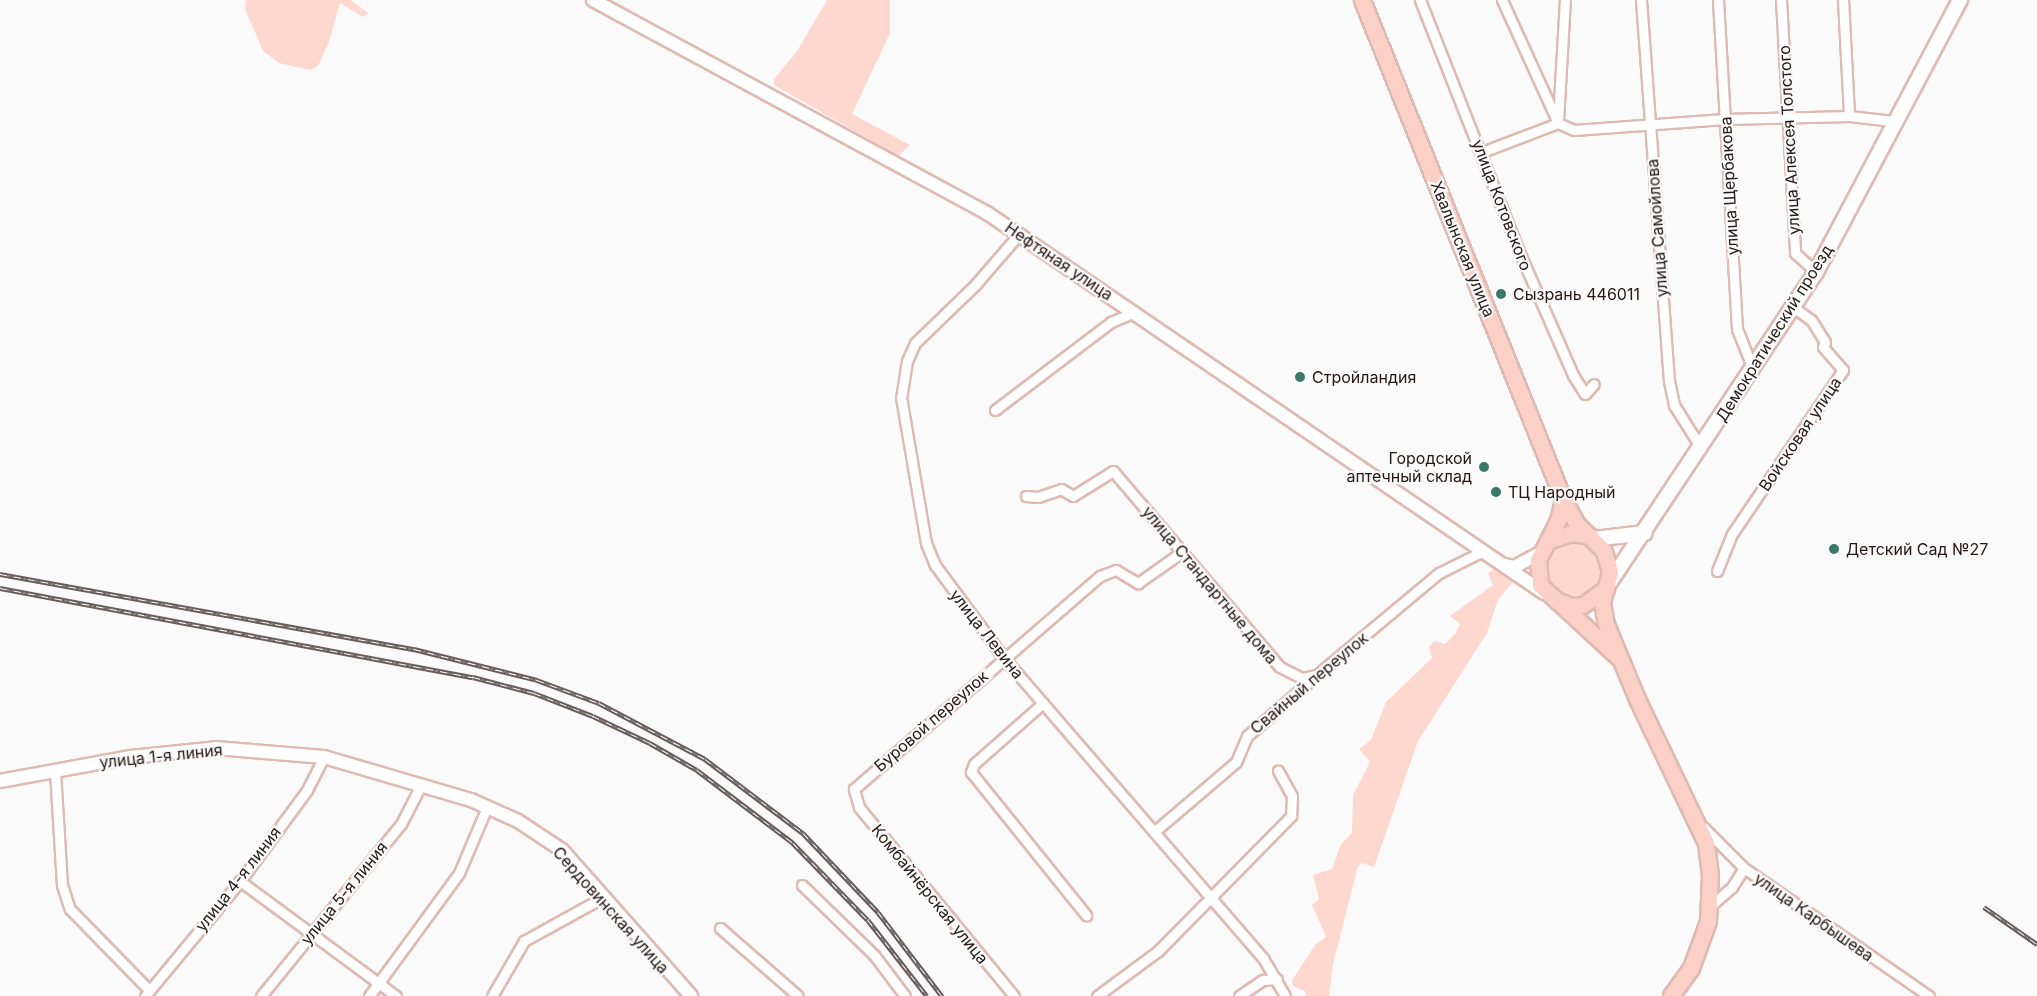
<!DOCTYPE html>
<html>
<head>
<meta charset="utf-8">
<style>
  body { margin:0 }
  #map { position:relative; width:2037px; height:996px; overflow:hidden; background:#fafafa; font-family:Inter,sans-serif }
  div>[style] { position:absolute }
  .green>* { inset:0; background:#fed8cf }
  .round { border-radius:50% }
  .roads { filter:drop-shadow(2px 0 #debab2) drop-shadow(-2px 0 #debab2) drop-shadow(0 2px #debab2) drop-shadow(0 -2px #debab2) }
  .minor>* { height:9px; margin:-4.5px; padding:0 4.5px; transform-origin:4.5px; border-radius:4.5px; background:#fff }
  .tertiary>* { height:12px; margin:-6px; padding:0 6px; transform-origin:6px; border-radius:6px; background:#fff }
  .secondary>* { height:14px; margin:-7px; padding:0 7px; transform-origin:7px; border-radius:7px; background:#fff }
  .primary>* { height:15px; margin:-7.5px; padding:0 7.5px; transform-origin:7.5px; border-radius:7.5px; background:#fad0c7 }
  .rail>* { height:4.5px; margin-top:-2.25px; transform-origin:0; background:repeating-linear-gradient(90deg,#fafafa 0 7px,#665d5b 0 14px); box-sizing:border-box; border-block:2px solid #665d5b }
  .dots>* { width:16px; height:16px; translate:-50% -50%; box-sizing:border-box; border:3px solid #fafafa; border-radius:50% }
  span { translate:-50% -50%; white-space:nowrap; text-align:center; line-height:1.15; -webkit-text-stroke:4.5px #fafafa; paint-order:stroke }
  .street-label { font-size:16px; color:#241714 }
  .poi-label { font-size:16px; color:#241714 }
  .left { translate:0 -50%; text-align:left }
  .right { translate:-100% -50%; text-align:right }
</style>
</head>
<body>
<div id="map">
  <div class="green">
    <div style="clip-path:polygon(246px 0,351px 0,368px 13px,363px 17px,340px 3px,329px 42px,318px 66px,310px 70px,279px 63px,263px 51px,245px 9px)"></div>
    <div style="clip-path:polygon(827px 0,890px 0,890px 33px,852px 114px,910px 145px,898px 156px,774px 85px,774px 79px,797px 51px)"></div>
    <div class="round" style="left:1544px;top:539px;width:58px;height:58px"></div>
    <div style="clip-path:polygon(1497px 567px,1512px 579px,1512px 583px,1498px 600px,1487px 633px,1418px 741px,1374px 867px,1362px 863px,1358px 866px,1333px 964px,1329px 996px,1306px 996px,1305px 991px,1293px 986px,1292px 980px,1315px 945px,1326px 937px,1312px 905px,1319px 899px,1313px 875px,1332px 869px,1341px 844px,1352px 833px,1353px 795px,1370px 762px,1359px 749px,1371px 740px,1386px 702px,1432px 658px,1429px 647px,1434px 641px,1445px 644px,1455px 634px,1460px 624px,1450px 616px,1493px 585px,1488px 573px)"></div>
  </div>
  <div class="roads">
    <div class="minor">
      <div style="left:1420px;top:0;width:275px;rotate:68.5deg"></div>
      <div style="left:1521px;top:256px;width:130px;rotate:66.4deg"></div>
      <div style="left:1573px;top:375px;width:22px;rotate:58deg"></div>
      <div style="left:1585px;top:394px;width:13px;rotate:-48deg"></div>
      <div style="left:1502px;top:0;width:135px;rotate:65.5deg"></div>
      <div style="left:1641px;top:0;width:382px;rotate:85.8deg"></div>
      <div style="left:1669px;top:381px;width:25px;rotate:78deg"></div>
      <div style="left:1674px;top:405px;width:51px;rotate:57.9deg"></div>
      <div style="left:1718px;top:0;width:330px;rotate:86.7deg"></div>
      <div style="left:1737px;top:329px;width:43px;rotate:68.2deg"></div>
      <div style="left:1781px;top:0;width:253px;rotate:86.8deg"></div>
      <div style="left:1795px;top:253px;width:28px;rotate:42deg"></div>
      <div style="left:1843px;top:0;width:116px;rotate:87deg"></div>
      <div style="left:1558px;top:120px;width:120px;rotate:-86.7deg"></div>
      <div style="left:1482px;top:152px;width:81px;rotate:-20.9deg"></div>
      <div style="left:1558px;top:123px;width:17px;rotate:24deg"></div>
      <div style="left:1574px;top:130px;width:151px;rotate:-4.2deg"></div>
      <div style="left:1725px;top:119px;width:124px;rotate:-1.4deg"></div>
      <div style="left:1849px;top:116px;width:44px;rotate:6.5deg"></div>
      <div style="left:1019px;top:234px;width:67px;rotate:130.8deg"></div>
      <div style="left:975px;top:285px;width:83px;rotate:136deg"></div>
      <div style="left:915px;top:343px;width:20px;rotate:114deg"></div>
      <div style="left:907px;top:361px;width:36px;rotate:99deg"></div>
      <div style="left:901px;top:397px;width:148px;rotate:80.3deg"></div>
      <div style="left:926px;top:543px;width:24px;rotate:68deg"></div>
      <div style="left:935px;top:565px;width:114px;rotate:53.5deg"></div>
      <div style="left:1003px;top:657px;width:398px;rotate:49.2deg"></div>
      <div style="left:1263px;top:958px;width:44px;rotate:59.9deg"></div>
      <div style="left:995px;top:410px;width:146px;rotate:-37.2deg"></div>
      <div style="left:1111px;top:322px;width:26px;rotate:-23deg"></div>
      <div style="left:1026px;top:496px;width:12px;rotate:5deg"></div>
      <div style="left:1038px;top:497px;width:24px;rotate:-19deg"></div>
      <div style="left:1061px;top:489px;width:14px;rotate:30deg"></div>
      <div style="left:1073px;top:496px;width:47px;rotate:-32deg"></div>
      <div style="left:1113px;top:471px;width:257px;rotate:49.6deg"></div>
      <div style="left:1280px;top:667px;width:25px;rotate:27deg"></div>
      <div style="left:1302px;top:678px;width:14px;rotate:-12deg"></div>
      <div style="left:1717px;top:571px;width:40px;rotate:-68deg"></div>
      <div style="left:1732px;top:534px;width:198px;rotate:-55.9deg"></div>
      <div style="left:1843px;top:370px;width:30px;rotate:-131deg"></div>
      <div style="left:1823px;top:347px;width:5px;rotate:-68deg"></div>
      <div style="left:1825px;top:342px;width:26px;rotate:-122deg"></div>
      <div style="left:1811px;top:320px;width:22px;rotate:-144deg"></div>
      <div style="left:1043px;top:703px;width:92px;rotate:138.5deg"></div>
      <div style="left:974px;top:764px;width:9px;rotate:111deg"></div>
      <div style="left:971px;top:772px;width:184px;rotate:51.2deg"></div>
      <div style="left:55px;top:771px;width:114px;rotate:86.5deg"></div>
      <div style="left:62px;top:885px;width:25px;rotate:72deg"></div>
      <div style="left:70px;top:909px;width:113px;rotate:45.7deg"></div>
      <div style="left:1703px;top:827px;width:58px;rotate:45deg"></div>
      <div style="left:1155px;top:831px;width:106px;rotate:-40.4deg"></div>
      <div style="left:1236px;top:762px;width:28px;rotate:-67deg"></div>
      <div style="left:1247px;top:736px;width:94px;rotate:-41.1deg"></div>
      <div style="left:1318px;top:674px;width:158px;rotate:-39.9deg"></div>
      <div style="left:1439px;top:573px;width:47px;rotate:-26.6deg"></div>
      <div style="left:240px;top:881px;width:194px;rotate:36.4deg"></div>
      <div style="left:802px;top:885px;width:100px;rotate:44.2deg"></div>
      <div style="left:874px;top:955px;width:51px;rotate:52.9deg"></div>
      <div style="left:1709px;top:907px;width:30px;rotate:-41deg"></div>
      <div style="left:1732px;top:887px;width:22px;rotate:-58deg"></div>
      <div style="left:1744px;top:868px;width:225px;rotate:34.7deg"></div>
      <div style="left:720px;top:928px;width:103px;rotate:41.1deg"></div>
      <div style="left:145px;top:996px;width:149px;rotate:-50.4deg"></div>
      <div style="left:240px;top:881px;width:113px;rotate:-53.6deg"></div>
      <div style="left:307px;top:790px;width:37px;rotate:-63deg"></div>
      <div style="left:261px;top:996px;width:222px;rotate:-50.9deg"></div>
      <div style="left:401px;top:824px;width:44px;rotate:-62.9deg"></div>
      <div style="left:369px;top:996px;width:152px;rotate:-53.8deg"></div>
      <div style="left:459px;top:873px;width:72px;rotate:-67deg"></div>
      <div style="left:492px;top:996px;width:64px;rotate:-59.8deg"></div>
      <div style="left:524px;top:941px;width:89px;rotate:-28.9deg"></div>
      <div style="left:1014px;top:996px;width:244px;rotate:-129.4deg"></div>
      <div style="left:859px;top:807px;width:19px;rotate:-106deg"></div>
      <div style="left:854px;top:789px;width:325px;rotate:-40.9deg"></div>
      <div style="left:1100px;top:576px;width:17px;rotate:-21deg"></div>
      <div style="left:1116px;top:570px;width:26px;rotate:31deg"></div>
      <div style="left:1138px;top:583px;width:54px;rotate:-35.2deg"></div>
      <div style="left:1097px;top:996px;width:76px;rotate:-36.4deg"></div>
      <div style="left:1158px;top:951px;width:190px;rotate:-45.4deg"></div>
      <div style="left:1291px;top:816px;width:20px;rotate:-87deg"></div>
      <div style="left:1292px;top:796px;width:29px;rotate:-119deg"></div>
      <div style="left:1239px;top:996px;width:29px;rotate:-34deg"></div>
      <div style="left:1263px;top:980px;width:14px;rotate:-4deg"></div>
    </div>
    <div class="tertiary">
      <div style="left:593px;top:0;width:448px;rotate:28.4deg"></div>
      <div style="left:987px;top:213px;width:674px;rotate:34.3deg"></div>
      <div style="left:1504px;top:565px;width:10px;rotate:11deg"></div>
      <div style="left:1514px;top:567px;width:32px;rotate:-28deg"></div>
      <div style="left:0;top:781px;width:133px;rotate:-10.4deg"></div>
      <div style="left:131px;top:757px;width:85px;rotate:-6deg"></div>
      <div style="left:216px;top:748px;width:108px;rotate:4.8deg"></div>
      <div style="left:324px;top:757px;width:153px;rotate:16.3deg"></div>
      <div style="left:471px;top:800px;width:51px;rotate:24.1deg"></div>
      <div style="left:518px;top:821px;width:53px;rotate:33.4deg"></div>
      <div style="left:562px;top:850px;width:195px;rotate:48.5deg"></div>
    </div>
    <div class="secondary">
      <div style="left:1594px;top:539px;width:51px;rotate:-6.7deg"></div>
      <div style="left:1610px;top:582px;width:372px;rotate:-56.4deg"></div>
      <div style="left:1816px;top:272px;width:308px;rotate:-62.1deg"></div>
    </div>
    <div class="primary">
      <div style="left:1362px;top:0;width:538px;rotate:68.06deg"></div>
      <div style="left:1563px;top:499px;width:29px;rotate:61deg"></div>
      <div style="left:1577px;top:524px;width:38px;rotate:45deg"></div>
      <div style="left:1604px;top:551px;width:22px;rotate:74deg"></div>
      <div style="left:1610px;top:572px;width:31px;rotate:105deg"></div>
      <div style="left:1602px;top:602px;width:22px;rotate:80deg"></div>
      <div style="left:1606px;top:624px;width:81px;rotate:67.5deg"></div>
      <div style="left:1637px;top:699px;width:160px;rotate:64.4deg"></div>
      <div style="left:1706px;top:843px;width:32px;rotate:83deg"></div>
      <div style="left:1710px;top:875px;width:46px;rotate:92.5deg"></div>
      <div style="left:1708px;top:921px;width:50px;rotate:109.9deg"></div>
      <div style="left:1691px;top:968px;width:34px;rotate:126deg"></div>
      <div style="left:1563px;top:499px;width:22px;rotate:103deg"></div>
      <div style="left:1558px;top:520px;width:45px;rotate:116.6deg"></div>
      <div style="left:1538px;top:560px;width:25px;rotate:85deg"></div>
      <div style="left:1540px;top:585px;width:106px;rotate:42.7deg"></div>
      <div style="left:1550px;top:540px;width:23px;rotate:-18deg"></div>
      <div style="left:1572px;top:533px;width:18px;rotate:9deg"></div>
      <div style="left:1556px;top:600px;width:16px;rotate:22deg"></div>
      <div style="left:1571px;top:606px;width:12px;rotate:-5deg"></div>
      <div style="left:1583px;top:605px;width:29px;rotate:-36deg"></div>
    </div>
  </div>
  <div class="rail">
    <div style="left:0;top:574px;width:421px;rotate:10.3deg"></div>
    <div style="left:414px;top:649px;width:127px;rotate:14.1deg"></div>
    <div style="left:537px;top:680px;width:66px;rotate:20.4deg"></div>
    <div style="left:599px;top:703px;width:120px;rotate:27.8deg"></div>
    <div style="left:705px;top:759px;width:123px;rotate:37.1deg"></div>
    <div style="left:803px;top:833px;width:109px;rotate:46.5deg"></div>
    <div style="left:878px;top:912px;width:106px;rotate:52.7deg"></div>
    <div style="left:0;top:588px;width:481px;rotate:10.7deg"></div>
    <div style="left:473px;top:677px;width:63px;rotate:14.7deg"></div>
    <div style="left:534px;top:693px;width:63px;rotate:21.3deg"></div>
    <div style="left:593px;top:716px;width:63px;rotate:25.3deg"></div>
    <div style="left:650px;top:743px;width:54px;rotate:29.9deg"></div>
    <div style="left:697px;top:770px;width:121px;rotate:37.2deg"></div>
    <div style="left:793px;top:843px;width:107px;rotate:45.8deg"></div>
    <div style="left:868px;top:920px;width:96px;rotate:52.2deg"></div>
    <div style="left:1984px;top:907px;width:65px;rotate:34.9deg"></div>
  </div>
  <div class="dots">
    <div style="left:1501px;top:294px;background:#3a7967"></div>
    <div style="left:1300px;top:377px;background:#3a7967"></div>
    <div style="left:1484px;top:467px;background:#3a7967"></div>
    <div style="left:1496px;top:492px;background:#3a7967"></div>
    <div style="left:1834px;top:549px;background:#3a7967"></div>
  </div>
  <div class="street-label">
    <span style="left:1789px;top:140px;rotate:-93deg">улица Алексея Толстого</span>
    <span style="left:1729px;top:186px;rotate:-93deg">улица Щербакова</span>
    <span style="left:1502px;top:205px;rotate:69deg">улица Котовского</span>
    <span style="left:1657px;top:228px;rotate:-94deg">улица Самойлова</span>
    <span style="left:1463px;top:249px;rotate:68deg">Хвалынская улица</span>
    <span style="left:1059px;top:261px;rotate:34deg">Нефтяная улица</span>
    <span style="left:1774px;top:333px;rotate:-58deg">Демократический проезд</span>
    <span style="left:1800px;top:434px;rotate:-56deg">Войсковая улица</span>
    <span style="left:1210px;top:585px;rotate:50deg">улица Стандартные дома</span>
    <span style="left:987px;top:634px;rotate:52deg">улица Левина</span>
    <span style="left:1309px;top:683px;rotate:-40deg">Свайный переулок</span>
    <span style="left:931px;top:721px;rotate:-41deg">Буровой переулок</span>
    <span style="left:161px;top:756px;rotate:-6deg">улица 1-я линия</span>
    <span style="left:238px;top:879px;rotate:-52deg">улица 4-я линия</span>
    <span style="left:344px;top:893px;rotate:-51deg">улица 5-я линия</span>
    <span style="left:930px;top:894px;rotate:51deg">Комбайнёрская улица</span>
    <span style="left:611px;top:910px;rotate:48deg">Сердовинская улица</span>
    <span style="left:1814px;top:917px;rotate:35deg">улица Карбышева</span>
  </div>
  <div class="poi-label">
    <span class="left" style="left:1513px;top:294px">Сызрань 446011</span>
    <span class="left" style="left:1312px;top:377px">Стройландия</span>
    <span class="right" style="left:1472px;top:467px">Городской<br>аптечный склад</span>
    <span class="left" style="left:1508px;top:492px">ТЦ Народный</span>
    <span class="left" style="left:1846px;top:549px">Детский Сад №27</span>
  </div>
</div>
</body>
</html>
